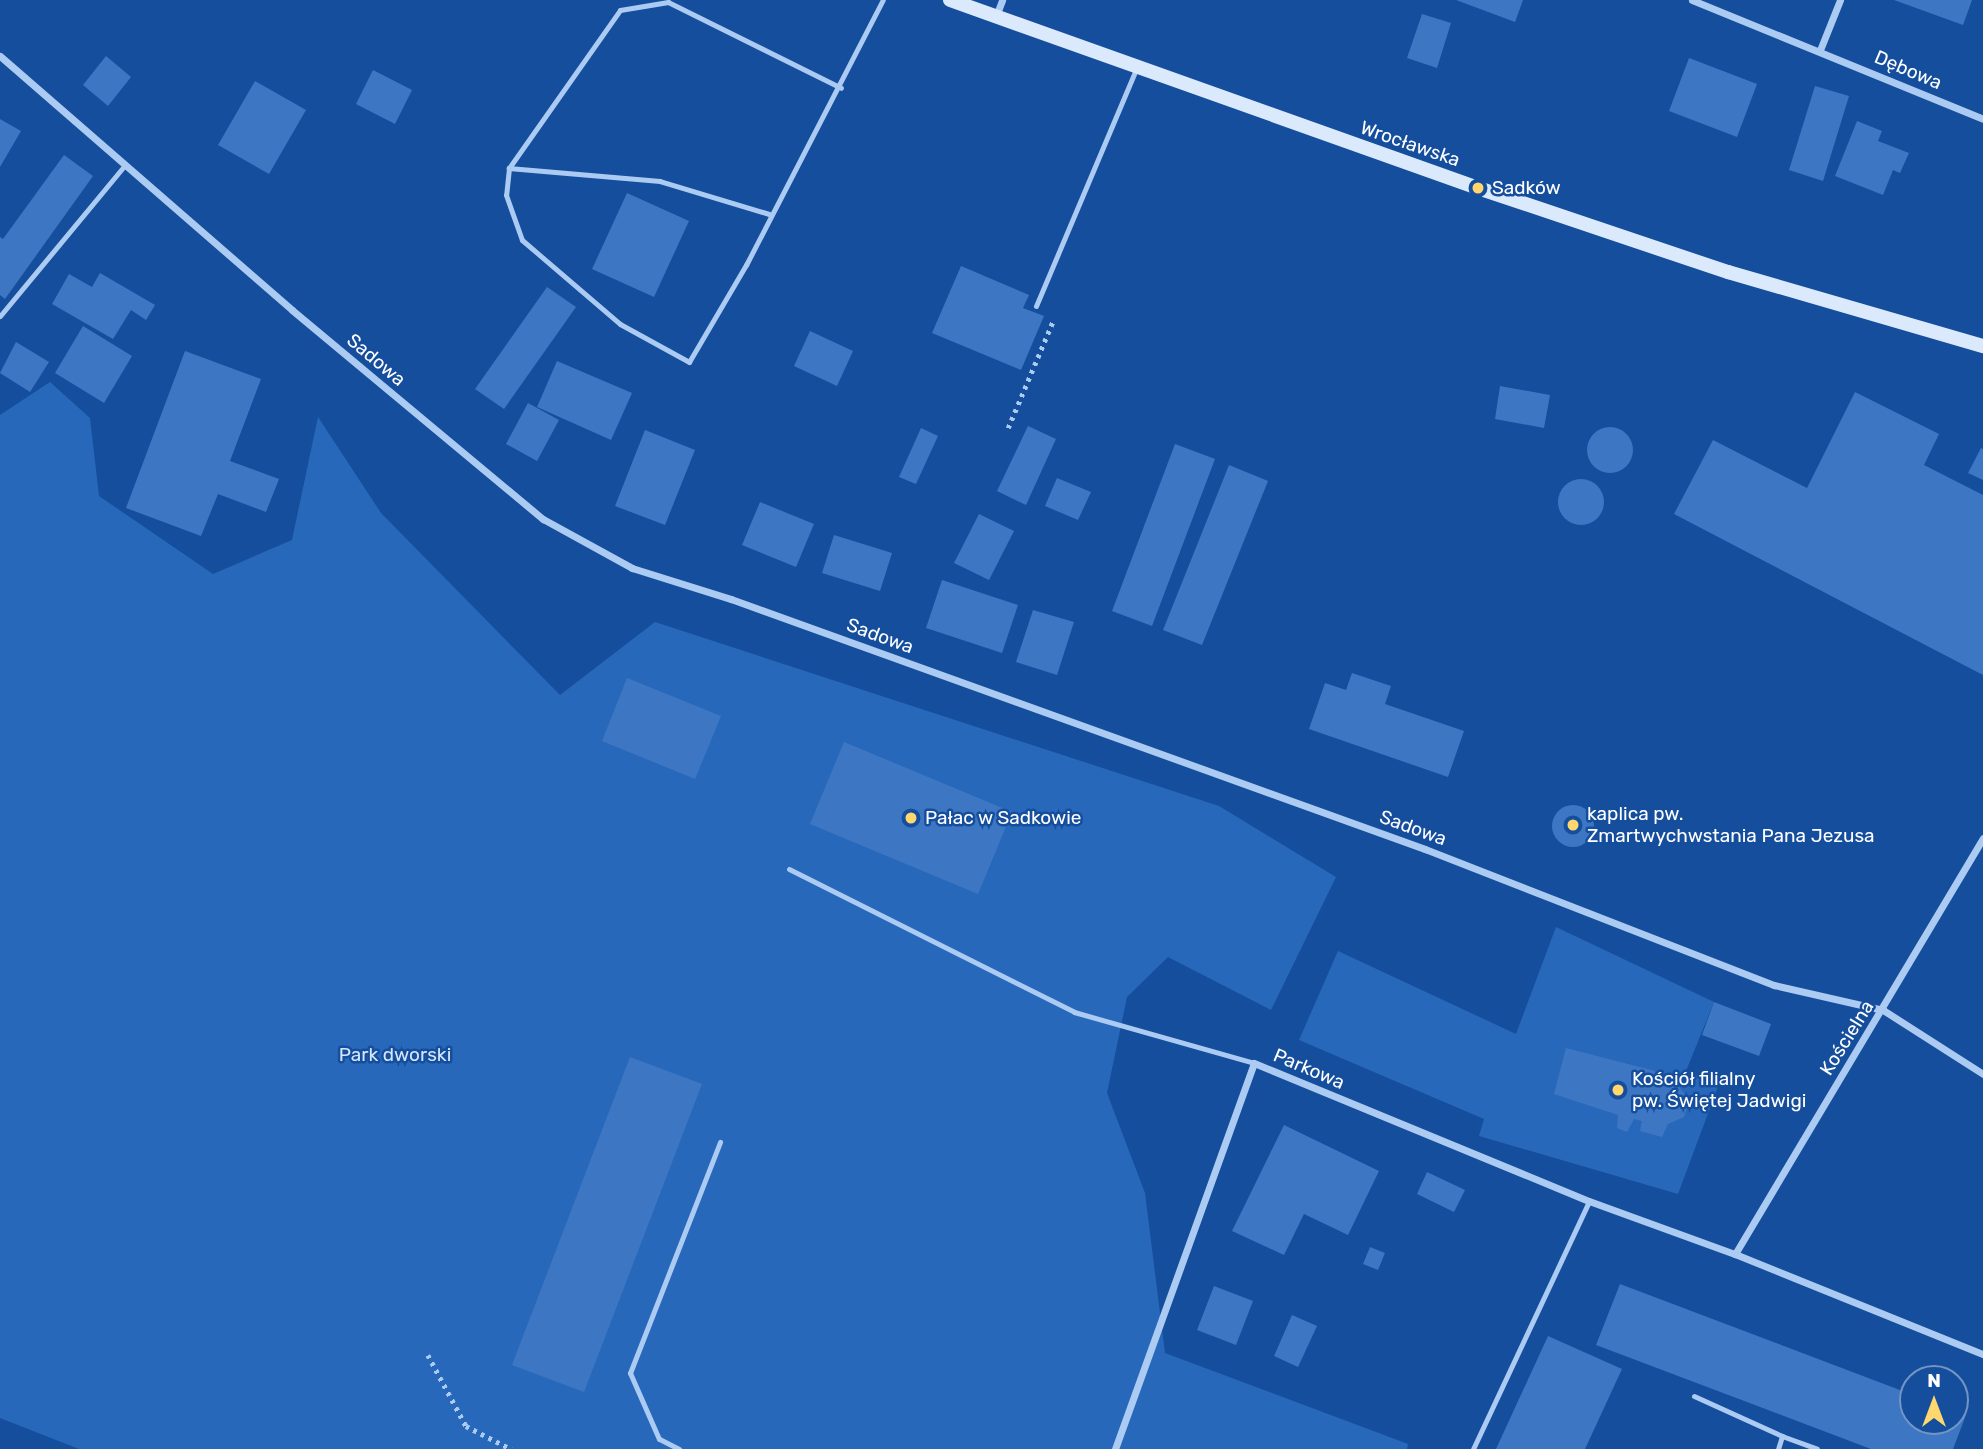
<!DOCTYPE html>
<html>
<head>
<meta charset="utf-8">
<style>
  body { margin:0 }
  #map { position:relative; width:1983px; height:1449px; overflow:hidden; background:#154e9d; font-family:Rubik,sans-serif }
  div>[style] { position:absolute }
  .green>* { inset:0; background:#2868bb }
  .building>* { inset:0; background:#3d77c3 }
  .round { border-radius:50% }
  .path>* { height:4.5px; margin-top:-2.25px; transform-origin:0; background:repeating-linear-gradient(90deg,#accbf3 0 3.5px,transparent 0 8.5px) }
  .service>* { height:5px; margin:-2.5px; padding:0 2.5px; transform-origin:2.5px; border-radius:2.5px; background:#accbf3 }
  .minor>* { height:7px; margin:-3.5px; padding:0 3.5px; transform-origin:3.5px; border-radius:3.5px; background:#accbf3 }
  .secondary>* { height:14px; margin:-7px; padding:0 7px; transform-origin:7px; border-radius:7px; background:#dbe9fd }
  .dots>* { width:19px; height:19px; translate:-50% -50%; box-sizing:border-box; border:4px solid #154e9d; border-radius:50% }
  span { translate:-50% -50%; white-space:nowrap; text-align:center; line-height:1.15; -webkit-text-stroke:5px #154e9d; paint-order:stroke }
  .street-label { font-size:19px; color:#fff }
  .poi-label { font-size:19px; color:#fff }
  .left { translate:0 -50%; text-align:left }
  .park-label { font-size:19px; color:#d4e6fd }
  .north { position:absolute; left:1899px; top:1365px; width:70px; height:70px; box-sizing:border-box; background:#154e9d; border:2px solid #7395c4; border-radius:50%; rotate:0deg; font-size:19px; font-weight:700; line-height:28px; text-align:center; color:#fff }
  .north::after { content:''; display:block; margin:auto; width:24px; height:32px; background:#ffd76e; clip-path:polygon(50% 0,100% 100%,50% 72%,0 100%) }
</style>
</head>
<body>
<div id="map">
  <div class="green">
    <div style="clip-path:polygon(50px 382px,90px 418px,99px 496px,213px 574px,292px 540px,318px 417px,381px 513px,560px 695px,655px 622px,1219px 806px,1336px 877px,1271px 1010px,1168px 957px,1127px 997px,1107px 1093px,1145px 1193px,1165px 1353px,1408px 1444px,1407px 1449px,79px 1449px,0 1418px,0 415px)"></div>
    <div style="clip-path:polygon(1556px 927px,1714px 1002px,1686px 1071px,1719px 1084px,1678px 1194px,1479px 1136px,1484px 1119px,1299px 1040px,1338px 951px,1516px 1034px)"></div>
  </div>
  <div class="building">
    <div style="clip-path:polygon(1456px 0,1523px 0,1515px 22px)"></div>
    <div style="clip-path:polygon(1894px 0,1972px 0,1963px 25px)"></div>
    <div style="clip-path:polygon(1422px 14px,1451px 23px,1437px 68px,1407px 58px)"></div>
    <div style="clip-path:polygon(106px 56px,131px 77px,108px 106px,83px 85px)"></div>
    <div style="clip-path:polygon(1689px 58px,1757px 84px,1737px 137px,1669px 111px)"></div>
    <div style="clip-path:polygon(373px 70px,412px 90px,395px 124px,356px 104px)"></div>
    <div style="clip-path:polygon(255px 81px,306px 110px,269px 174px,218px 145px)"></div>
    <div style="clip-path:polygon(1815px 86px,1849px 96px,1823px 181px,1789px 170px)"></div>
    <div style="clip-path:polygon(0 119px,21px 131px,0 167px)"></div>
    <div style="clip-path:polygon(1857px 121px,1882px 131px,1878px 141px,1909px 153px,1900px 173px,1893px 170px,1883px 195px,1835px 176px)"></div>
    <div style="clip-path:polygon(64px 155px,93px 176px,5px 299px,0 295px,0 237px,3px 239px)"></div>
    <div style="clip-path:polygon(627px 193px,689px 221px,654px 297px,592px 269px)"></div>
    <div style="clip-path:polygon(961px 266px,1029px 295px,1023px 308px,1044px 316px,1021px 370px,932px 333px)"></div>
    <div style="clip-path:polygon(100px 273px,155px 305px,146px 320px,131px 310px,113px 339px,52px 304px,69px 274px,92px 287px)"></div>
    <div style="clip-path:polygon(547px 287px,576px 307px,504px 409px,475px 389px)"></div>
    <div style="clip-path:polygon(83px 326px,132px 356px,104px 403px,55px 373px)"></div>
    <div style="clip-path:polygon(810px 331px,853px 351px,837px 386px,794px 366px)"></div>
    <div style="clip-path:polygon(16px 342px,49px 362px,30px 392px,0 373px)"></div>
    <div style="clip-path:polygon(185px 351px,261px 379px,230px 461px,279px 479px,266px 512px,218px 494px,201px 536px,126px 508px)"></div>
    <div style="clip-path:polygon(557px 361px,632px 393px,611px 440px,537px 407px)"></div>
    <div style="clip-path:polygon(1500px 386px,1550px 395px,1544px 428px,1495px 419px)"></div>
    <div style="clip-path:polygon(1855px 392px,1939px 434px,1924px 465px,1983px 495px,1983px 675px,1674px 514px,1713px 440px,1807px 488px)"></div>
    <div style="clip-path:polygon(528px 403px,559px 420px,537px 461px,506px 444px)"></div>
    <div style="clip-path:polygon(1028px 426px,1056px 439px,1026px 505px,997px 491px)"></div>
    <div class="round" style="left:1587px;top:427px;width:46px;height:46px"></div>
    <div style="clip-path:polygon(921px 428px,938px 436px,916px 484px,899px 477px)"></div>
    <div style="clip-path:polygon(645px 430px,695px 450px,665px 525px,615px 506px)"></div>
    <div style="clip-path:polygon(1175px 444px,1215px 459px,1152px 626px,1112px 611px)"></div>
    <div style="clip-path:polygon(1981px 448px,1983px 449px,1983px 480px,1968px 473px)"></div>
    <div style="clip-path:polygon(1229px 465px,1268px 481px,1202px 645px,1163px 630px)"></div>
    <div style="clip-path:polygon(1057px 478px,1091px 492px,1078px 520px,1045px 506px)"></div>
    <div class="round" style="left:1558px;top:479px;width:46px;height:46px"></div>
    <div style="clip-path:polygon(760px 502px,814px 524px,796px 567px,742px 545px)"></div>
    <div style="clip-path:polygon(979px 514px,1014px 531px,989px 580px,954px 563px)"></div>
    <div style="clip-path:polygon(834px 535px,892px 553px,880px 591px,822px 573px)"></div>
    <div style="clip-path:polygon(942px 580px,1018px 605px,1002px 653px,926px 628px)"></div>
    <div style="clip-path:polygon(1033px 610px,1074px 622px,1057px 675px,1016px 662px)"></div>
    <div style="clip-path:polygon(1352px 673px,1391px 686px,1385px 704px,1464px 731px,1448px 777px,1309px 729px,1325px 683px,1346px 690px)"></div>
    <div style="clip-path:polygon(627px 678px,721px 716px,695px 779px,602px 741px)"></div>
    <div style="clip-path:polygon(844px 742px,1012px 812px,978px 894px,810px 824px)"></div>
    <div class="round" style="left:1552px;top:805px;width:42px;height:42px"></div>
    <div style="clip-path:polygon(1714px 1002px,1771px 1024px,1759px 1056px,1702px 1035px)"></div>
    <div style="clip-path:polygon(1566px 1048px,1655px 1071px,1653px 1078px,1678px 1085px,1689px 1101px,1684px 1117px,1668px 1124px,1662px 1137px,1640px 1131px,1642px 1121px,1634px 1119px,1627px 1132px,1617px 1128px,1618px 1115px,1554px 1094px)"></div>
    <div style="clip-path:polygon(630px 1057px,702px 1084px,584px 1392px,512px 1365px)"></div>
    <div style="clip-path:polygon(1284px 1125px,1379px 1171px,1348px 1235px,1304px 1214px,1284px 1255px,1232px 1231px)"></div>
    <div style="clip-path:polygon(1427px 1172px,1465px 1190px,1454px 1212px,1417px 1194px)"></div>
    <div style="clip-path:polygon(1370px 1247px,1385px 1253px,1378px 1270px,1363px 1264px)"></div>
    <div style="clip-path:polygon(1620px 1284px,1913px 1395px,1913px 1421px,1955px 1421px,1955px 1411px,1966px 1415px,1953px 1449px,1871px 1449px,1596px 1345px)"></div>
    <div style="clip-path:polygon(1214px 1286px,1253px 1301px,1236px 1345px,1197px 1330px)"></div>
    <div style="clip-path:polygon(1292px 1315px,1317px 1326px,1298px 1367px,1274px 1356px)"></div>
    <div style="clip-path:polygon(1548px 1336px,1622px 1369px,1585px 1449px,1496px 1449px)"></div>
  </div>
  <div class="path">
    <div style="left:1008px;top:428px;width:116px;rotate:-67.2deg"></div>
    <div style="left:428px;top:1355px;width:81px;rotate:61.8deg"></div>
    <div style="left:466px;top:1426px;width:51px;rotate:27.1deg"></div>
  </div>
  <div class="service">
    <div style="left:509px;top:168px;width:193px;rotate:-54.9deg"></div>
    <div style="left:620px;top:10px;width:49px;rotate:-9.5deg"></div>
    <div style="left:668px;top:2px;width:193px;rotate:26.4deg"></div>
    <div style="left:769px;top:214px;width:114px;rotate:-163.2deg"></div>
    <div style="left:660px;top:181px;width:152px;rotate:-175.1deg"></div>
    <div style="left:509px;top:168px;width:27px;rotate:96deg"></div>
    <div style="left:506px;top:195px;width:48px;rotate:70.4deg"></div>
    <div style="left:522px;top:240px;width:129px;rotate:40.6deg"></div>
    <div style="left:620px;top:324px;width:79px;rotate:28.8deg"></div>
    <div style="left:689px;top:362px;width:113px;rotate:-59.6deg"></div>
    <div style="left:746px;top:265px;width:298px;rotate:-62.7deg"></div>
    <div style="left:1036px;top:306px;width:257px;rotate:-67.1deg"></div>
    <div style="left:0;top:316px;width:196px;rotate:-50.4deg"></div>
    <div style="left:789px;top:869px;width:319px;rotate:26.6deg"></div>
    <div style="left:1074px;top:1012px;width:187px;rotate:15.8deg"></div>
    <div style="left:1694px;top:1396px;width:97px;rotate:24.4deg"></div>
    <div style="left:1782px;top:1436px;width:14px;rotate:107deg"></div>
    <div style="left:1782px;top:1436px;width:37px;rotate:20deg"></div>
    <div style="left:679px;top:1449px;width:22px;rotate:-153deg"></div>
    <div style="left:659px;top:1439px;width:72px;rotate:-113.7deg"></div>
    <div style="left:630px;top:1373px;width:248px;rotate:-68.7deg"></div>
    <div style="left:1473px;top:1449px;width:274px;rotate:-64.9deg"></div>
  </div>
  <div class="minor">
    <div style="left:1692px;top:0;width:314px;rotate:22.2deg"></div>
    <div style="left:996px;top:16px;width:17px;rotate:-69deg"></div>
    <div style="left:1820px;top:50px;width:54px;rotate:-68.2deg"></div>
    <div style="left:0;top:56px;width:387px;rotate:41deg"></div>
    <div style="left:292px;top:310px;width:327px;rotate:39.8deg"></div>
    <div style="left:543px;top:519px;width:102px;rotate:28.8deg"></div>
    <div style="left:632px;top:568px;width:104px;rotate:17.4deg"></div>
    <div style="left:731px;top:599px;width:738px;rotate:19.81deg"></div>
    <div style="left:1425px;top:849px;width:375px;rotate:21.3deg"></div>
    <div style="left:1774px;top:985px;width:112px;rotate:12.9deg"></div>
    <div style="left:1883px;top:1010px;width:119px;rotate:32.6deg"></div>
    <div style="left:1735px;top:1254px;width:484px;rotate:-59.2deg"></div>
    <div style="left:1115px;top:1449px;width:410px;rotate:-70.2deg"></div>
    <div style="left:1254px;top:1063px;width:362px;rotate:22.4deg"></div>
    <div style="left:1589px;top:1201px;width:155px;rotate:20deg"></div>
    <div style="left:1735px;top:1254px;width:267px;rotate:22deg"></div>
  </div>
  <div class="secondary">
    <div style="left:950px;top:0;width:560px;rotate:19.6deg"></div>
    <div style="left:1478px;top:188px;width:264px;rotate:18.6deg"></div>
    <div style="left:1728px;top:272px;width:266px;rotate:16.2deg"></div>
  </div>
  <div class="dots">
    <div style="left:1478px;top:188px;background:#ffd76e"></div>
    <div style="left:911px;top:818px;background:#ffd76e"></div>
    <div style="left:1573px;top:825px;background:#ffd76e"></div>
    <div style="left:1618px;top:1090px;background:#ffd76e"></div>
  </div>
  <div class="street-label">
    <span style="left:1908px;top:70px;rotate:23deg">Dębowa</span>
    <span style="left:1410px;top:144px;rotate:19deg">Wrocławska</span>
    <span style="left:376px;top:360px;rotate:40deg">Sadowa</span>
    <span style="left:880px;top:636px;rotate:20deg">Sadowa</span>
    <span style="left:1413px;top:828px;rotate:20deg">Sadowa</span>
    <span style="left:1847px;top:1038px;rotate:-58deg">Kościelna</span>
    <span style="left:1309px;top:1069px;rotate:23deg">Parkowa</span>
  </div>
  <div class="poi-label">
    <span class="left" style="left:1492px;top:188px">Sadków</span>
    <span class="left" style="left:1587px;top:825px">kaplica pw.<br>Zmartwychwstania Pana Jezusa</span>
    <span class="left" style="left:925px;top:818px">Pałac w Sadkowie</span>
    <span class="left" style="left:1632px;top:1090px">Kościół filialny<br>pw. Świętej Jadwigi</span>
  </div>
  <div class="park-label">
    <span style="left:395px;top:1055px">Park dworski</span>
  </div>
  <div class="north">N</div>
</div>
</body>
</html>
